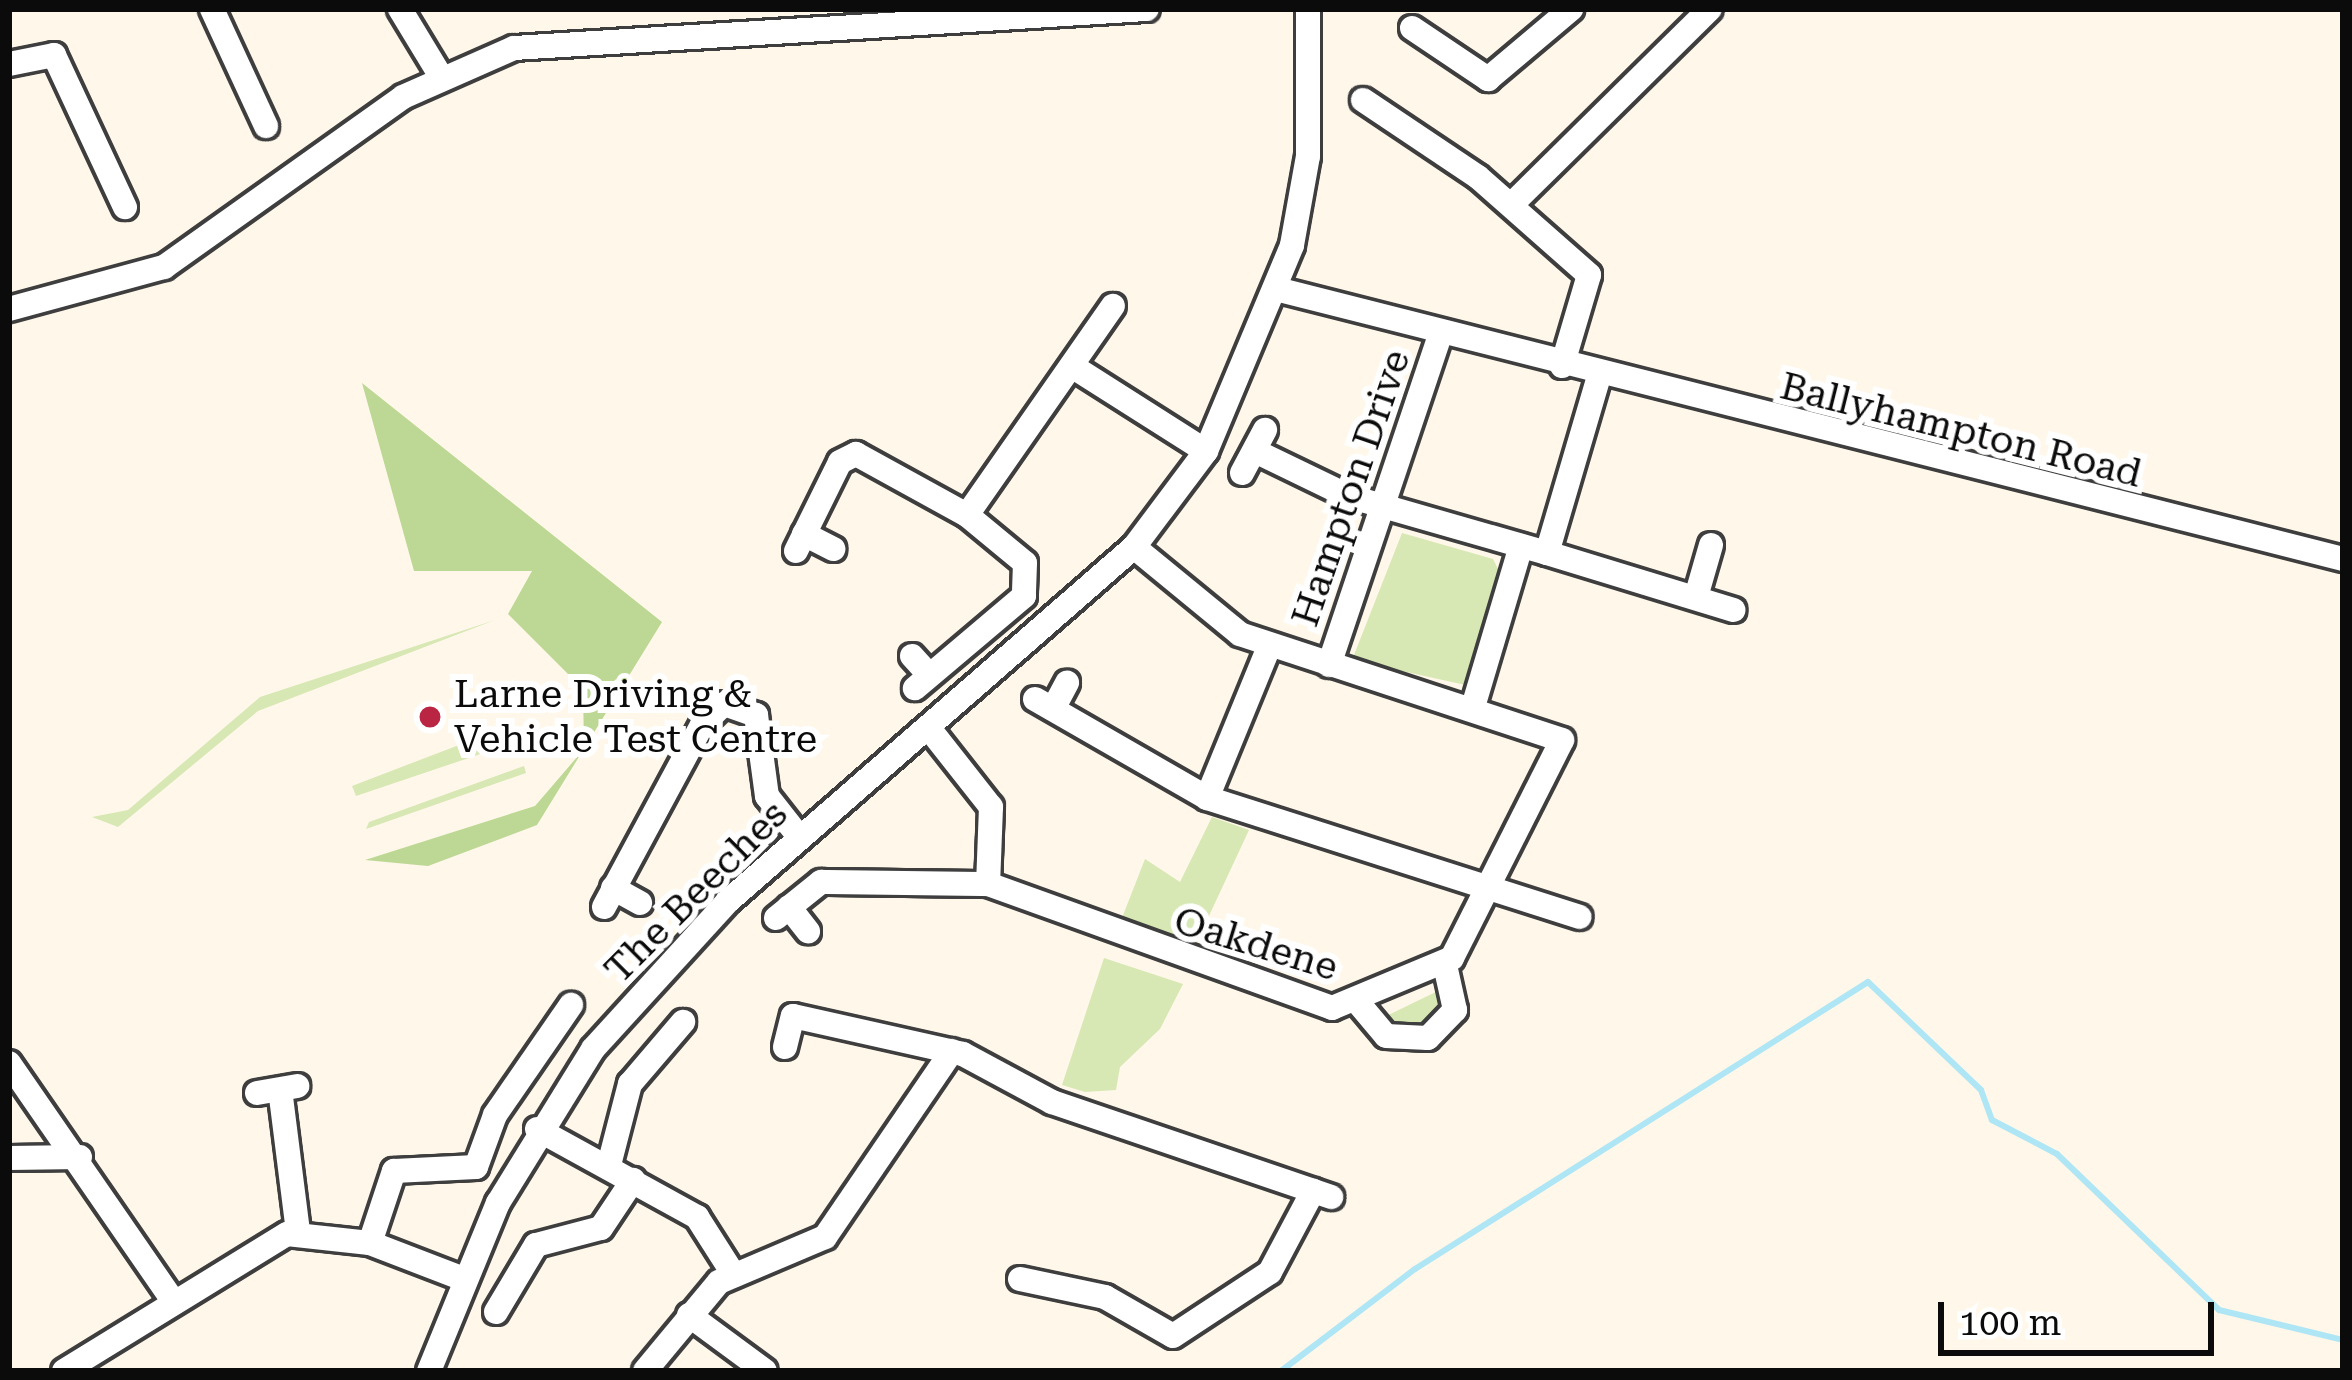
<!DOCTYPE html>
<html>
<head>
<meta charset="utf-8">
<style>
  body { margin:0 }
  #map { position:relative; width:2352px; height:1380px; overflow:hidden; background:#fff7e9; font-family:"Roboto Serif",serif }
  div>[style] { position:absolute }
  .green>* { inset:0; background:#d7e8b4 }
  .forest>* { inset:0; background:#bdd894 }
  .stream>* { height:6px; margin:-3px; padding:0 3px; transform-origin:3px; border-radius:3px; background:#afe6f5 }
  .roads { filter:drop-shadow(3px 0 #3e3e3e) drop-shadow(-3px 0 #3e3e3e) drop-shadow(0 3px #3e3e3e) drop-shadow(0 -3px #3e3e3e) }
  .minor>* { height:24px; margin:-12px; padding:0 12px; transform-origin:12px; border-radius:12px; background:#fff }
  .dots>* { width:33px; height:33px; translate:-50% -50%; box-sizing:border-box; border:6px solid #fff; border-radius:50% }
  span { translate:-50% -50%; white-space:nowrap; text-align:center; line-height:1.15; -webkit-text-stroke:12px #fff; paint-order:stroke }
  .street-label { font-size:39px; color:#0b0b0b }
  .poi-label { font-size:39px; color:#0b0b0b }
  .left { translate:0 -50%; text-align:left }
  .frame { position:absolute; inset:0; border:12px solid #0b0b0b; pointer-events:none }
  .scale { position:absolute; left:1938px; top:1302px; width:276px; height:54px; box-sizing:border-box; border:6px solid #0b0b0b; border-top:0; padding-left:15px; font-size:36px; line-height:42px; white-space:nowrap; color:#0b0b0b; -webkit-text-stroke:9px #fff; paint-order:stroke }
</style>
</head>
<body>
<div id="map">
  <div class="green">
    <div style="clip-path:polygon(1402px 533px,1493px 559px,1501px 575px,1470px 686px,1352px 660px)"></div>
    <div style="clip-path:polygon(495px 620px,258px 711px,118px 827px,92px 817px,128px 810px,260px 697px)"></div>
    <div style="clip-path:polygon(511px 725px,526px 734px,519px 741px,356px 796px,352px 786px)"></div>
    <div style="clip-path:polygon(524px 766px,526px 773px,366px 829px,369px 822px)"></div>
    <div style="clip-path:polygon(1212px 817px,1249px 830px,1194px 948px,1120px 923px,1145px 859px,1180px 882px)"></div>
    <div style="clip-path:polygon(1104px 958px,1183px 984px,1160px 1029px,1120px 1067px,1116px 1090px,1085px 1092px,1062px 1085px)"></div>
    <div style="clip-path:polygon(1446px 987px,1433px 1031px,1374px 1022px)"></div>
  </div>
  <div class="forest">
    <div style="clip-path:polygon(362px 383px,662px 622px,537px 825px,428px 866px,365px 860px,535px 806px,584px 749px,583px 689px,508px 614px,532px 571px,414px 571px)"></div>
  </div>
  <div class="stream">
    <div style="left:1281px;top:1371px;width:168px;rotate:-37.3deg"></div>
    <div style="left:1415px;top:1269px;width:536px;rotate:-32.36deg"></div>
    <div style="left:1868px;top:982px;width:156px;rotate:43.7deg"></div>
    <div style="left:1981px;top:1090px;width:32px;rotate:70deg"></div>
    <div style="left:1992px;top:1120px;width:73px;rotate:27.6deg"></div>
    <div style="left:2057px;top:1154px;width:225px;rotate:43.9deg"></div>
    <div style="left:2219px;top:1310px;width:128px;rotate:13.6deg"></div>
  </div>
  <div class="roads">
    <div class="minor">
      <div style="left:212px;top:9px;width:129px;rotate:65.2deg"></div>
      <div style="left:400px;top:9px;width:77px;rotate:58.8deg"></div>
      <div style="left:1412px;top:28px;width:92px;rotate:33.9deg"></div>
      <div style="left:1488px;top:79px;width:109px;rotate:-40.1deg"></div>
      <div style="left:9px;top:64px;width:46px;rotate:-11.3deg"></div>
      <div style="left:54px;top:55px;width:168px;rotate:65deg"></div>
      <div style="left:1363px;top:100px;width:138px;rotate:33.8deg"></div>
      <div style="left:1478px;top:177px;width:148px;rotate:41.4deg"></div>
      <div style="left:1589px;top:275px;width:95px;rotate:106.5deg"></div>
      <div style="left:1511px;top:205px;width:279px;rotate:-44.6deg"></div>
      <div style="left:1280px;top:290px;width:1097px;rotate:14.2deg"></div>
      <div style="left:9px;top:309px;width:161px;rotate:-15.2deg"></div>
      <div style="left:164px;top:267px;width:293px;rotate:-35.4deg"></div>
      <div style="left:403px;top:97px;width:121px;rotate:-23.8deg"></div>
      <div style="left:514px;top:48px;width:634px;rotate:-3.53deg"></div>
      <div style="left:1075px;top:368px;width:155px;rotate:32.4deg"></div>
      <div style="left:1255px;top:451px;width:103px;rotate:25.8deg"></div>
      <div style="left:1348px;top:496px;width:207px;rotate:16deg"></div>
      <div style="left:1547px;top:553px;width:184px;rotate:-73.6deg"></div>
      <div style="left:1242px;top:473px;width:49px;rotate:-61.9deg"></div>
      <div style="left:967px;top:515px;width:255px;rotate:-55.1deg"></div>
      <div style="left:804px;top:534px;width:33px;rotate:27deg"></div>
      <div style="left:796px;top:551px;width:99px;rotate:-63.7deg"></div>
      <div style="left:840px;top:462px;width:18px;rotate:-27deg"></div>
      <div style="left:856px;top:454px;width:127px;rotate:28.8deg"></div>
      <div style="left:967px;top:515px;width:75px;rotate:39.6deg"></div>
      <div style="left:1025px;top:563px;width:33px;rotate:92deg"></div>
      <div style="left:1024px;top:596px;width:143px;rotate:139.8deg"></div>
      <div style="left:1547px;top:553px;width:195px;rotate:17deg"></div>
      <div style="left:1696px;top:597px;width:54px;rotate:-73.9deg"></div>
      <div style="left:912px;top:656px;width:25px;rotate:48deg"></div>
      <div style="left:1329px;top:665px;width:348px;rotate:-71.4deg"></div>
      <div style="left:1035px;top:699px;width:198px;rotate:29.9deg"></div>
      <div style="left:1207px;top:798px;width:391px;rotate:17.7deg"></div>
      <div style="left:1473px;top:707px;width:168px;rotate:-73.4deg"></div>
      <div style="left:1053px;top:709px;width:30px;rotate:-62deg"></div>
      <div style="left:928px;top:727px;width:102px;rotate:51.8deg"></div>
      <div style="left:991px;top:807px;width:77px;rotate:92.2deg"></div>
      <div style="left:1207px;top:798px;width:163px;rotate:-67.7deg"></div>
      <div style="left:613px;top:888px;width:31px;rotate:29deg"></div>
      <div style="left:604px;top:907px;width:207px;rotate:-61.7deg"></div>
      <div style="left:702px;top:725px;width:30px;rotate:-44deg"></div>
      <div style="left:724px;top:704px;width:34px;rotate:19deg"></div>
      <div style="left:756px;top:715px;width:82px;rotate:82.3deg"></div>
      <div style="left:767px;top:796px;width:53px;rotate:51.8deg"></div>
      <div style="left:789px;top:907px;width:31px;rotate:52deg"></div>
      <div style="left:776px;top:918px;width:58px;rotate:-38.7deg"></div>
      <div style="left:821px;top:882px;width:167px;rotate:0.7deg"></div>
      <div style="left:988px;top:884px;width:366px;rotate:19.8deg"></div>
      <div style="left:1332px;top:1008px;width:130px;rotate:-22.6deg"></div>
      <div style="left:1452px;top:958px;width:244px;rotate:-63.2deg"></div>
      <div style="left:1562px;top:740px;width:339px;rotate:-161.8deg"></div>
      <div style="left:1240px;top:634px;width:137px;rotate:-140.6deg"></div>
      <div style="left:1360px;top:1005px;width:40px;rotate:50deg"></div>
      <div style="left:1386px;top:1036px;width:42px;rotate:2.7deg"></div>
      <div style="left:1428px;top:1038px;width:39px;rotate:-46deg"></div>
      <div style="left:1455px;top:1010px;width:46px;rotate:-102.5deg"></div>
      <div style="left:785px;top:1047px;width:32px;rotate:-76deg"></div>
      <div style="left:793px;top:1016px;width:174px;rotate:12.6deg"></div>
      <div style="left:963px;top:1054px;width:101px;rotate:28.3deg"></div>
      <div style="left:1052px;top:1102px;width:295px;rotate:18.8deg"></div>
      <div style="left:9px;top:1063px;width:287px;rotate:55.4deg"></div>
      <div style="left:257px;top:1093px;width:41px;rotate:-9.9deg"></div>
      <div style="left:281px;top:1097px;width:136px;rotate:82.8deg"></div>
      <div style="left:537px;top:1129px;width:183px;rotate:28.8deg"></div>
      <div style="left:697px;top:1217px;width:69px;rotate:57.5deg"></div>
      <div style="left:9px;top:1158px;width:71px;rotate:-0.8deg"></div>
      <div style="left:609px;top:1165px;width:84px;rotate:-75.5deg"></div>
      <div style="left:630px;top:1084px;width:82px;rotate:-49.5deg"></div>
      <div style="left:370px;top:1243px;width:76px;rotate:-71.6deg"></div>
      <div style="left:394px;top:1171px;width:82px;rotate:-2.8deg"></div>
      <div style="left:476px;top:1167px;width:55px;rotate:-69.9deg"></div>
      <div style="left:495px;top:1115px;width:134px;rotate:-55.4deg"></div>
      <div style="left:1020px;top:1279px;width:87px;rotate:12deg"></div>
      <div style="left:1105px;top:1297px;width:78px;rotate:29.8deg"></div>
      <div style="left:1173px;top:1336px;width:116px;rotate:-33.4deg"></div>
      <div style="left:1270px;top:1272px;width:92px;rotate:-62deg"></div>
      <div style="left:496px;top:1312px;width:78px;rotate:-59.2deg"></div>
      <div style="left:536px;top:1245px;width:67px;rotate:-14.7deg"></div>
      <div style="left:601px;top:1228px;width:58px;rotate:-56.3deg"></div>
      <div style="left:689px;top:1315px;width:94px;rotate:36.4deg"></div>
      <div style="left:64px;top:1371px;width:262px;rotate:-31.6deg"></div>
      <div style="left:287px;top:1234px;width:83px;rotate:6.2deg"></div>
      <div style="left:370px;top:1243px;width:101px;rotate:21deg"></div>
      <div style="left:429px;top:1371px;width:182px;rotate:-67.7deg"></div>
      <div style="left:498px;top:1203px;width:181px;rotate:-58.3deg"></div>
      <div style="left:593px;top:1049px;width:199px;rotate:-47.6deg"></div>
      <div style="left:727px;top:902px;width:540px;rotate:-41.1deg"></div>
      <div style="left:1134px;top:547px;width:120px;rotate:-53.1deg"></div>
      <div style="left:1206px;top:451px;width:223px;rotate:-67.3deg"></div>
      <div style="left:1292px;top:245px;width:90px;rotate:-79.8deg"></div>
      <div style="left:1308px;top:156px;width:147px;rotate:-90deg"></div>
      <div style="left:645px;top:1371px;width:116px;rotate:-50.3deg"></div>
      <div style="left:719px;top:1282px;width:115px;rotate:-23deg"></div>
      <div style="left:825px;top:1237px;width:225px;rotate:-55.7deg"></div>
    </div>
  </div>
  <div class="dots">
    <div style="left:430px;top:717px;background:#b92543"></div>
  </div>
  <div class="street-label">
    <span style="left:1961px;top:430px;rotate:14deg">Ballyhampton Road</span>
    <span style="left:1351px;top:488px;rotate:-71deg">Hampton Drive</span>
    <span style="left:696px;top:892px;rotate:-45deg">The Beeches</span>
    <span style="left:1256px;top:944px;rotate:17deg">Oakdene</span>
  </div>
  <div class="poi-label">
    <span class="left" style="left:454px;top:717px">Larne Driving &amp;<br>Vehicle Test Centre</span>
  </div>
  <div class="frame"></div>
  <div class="scale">100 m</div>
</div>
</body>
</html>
